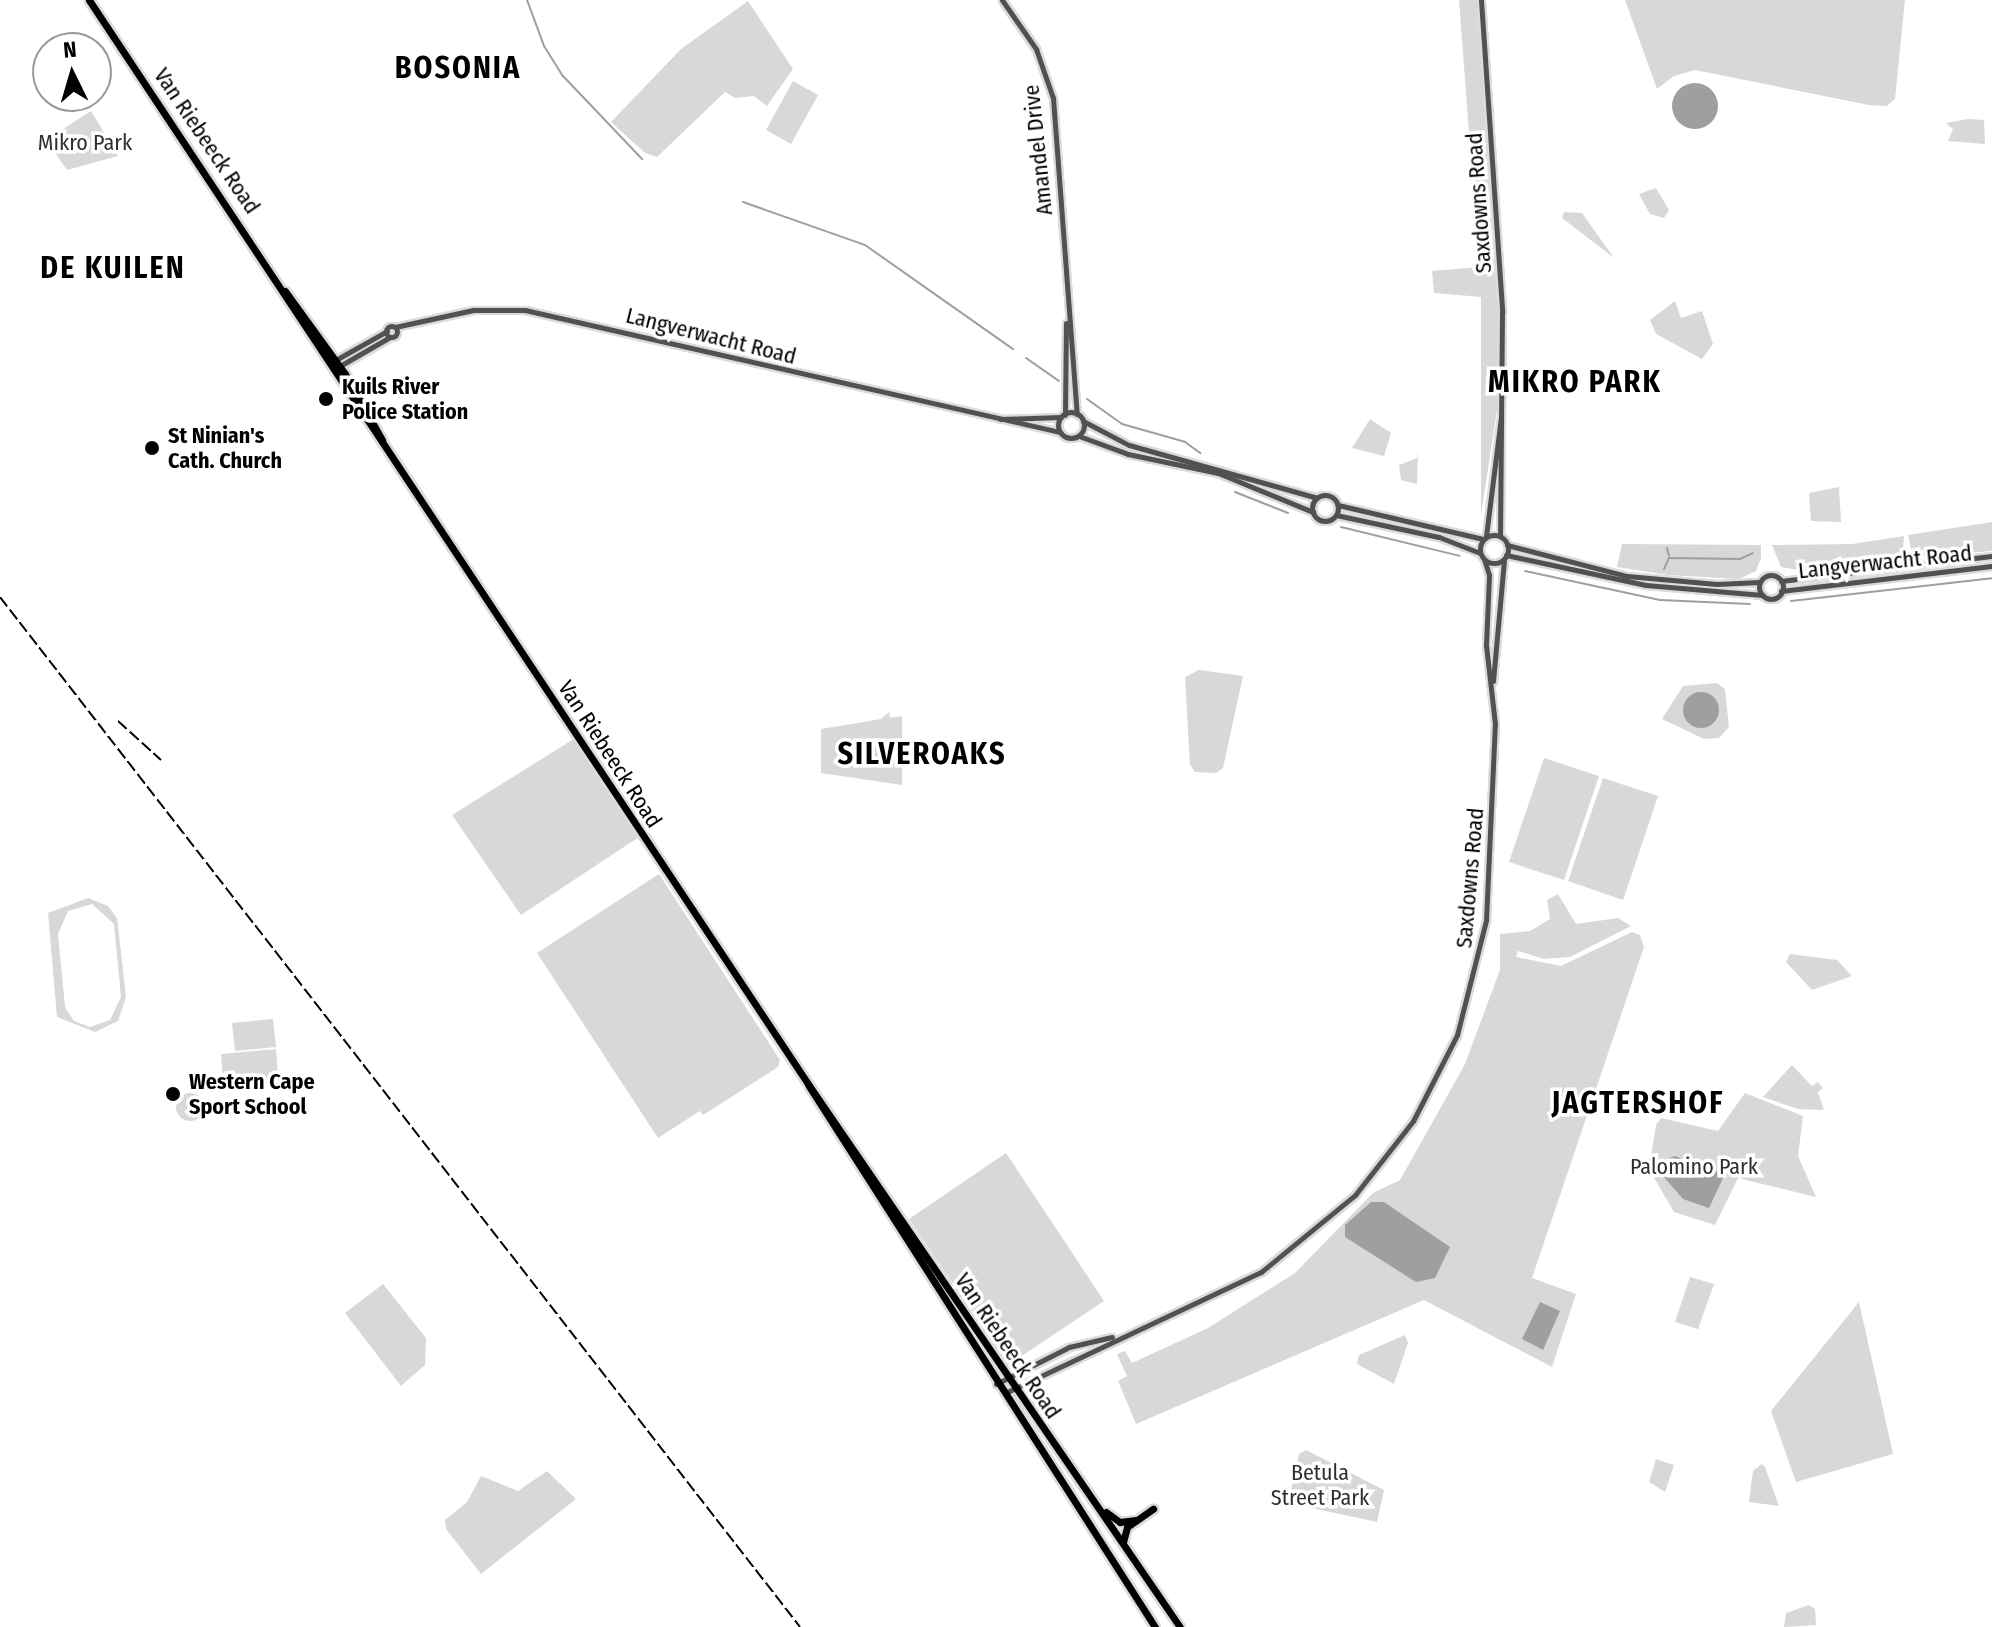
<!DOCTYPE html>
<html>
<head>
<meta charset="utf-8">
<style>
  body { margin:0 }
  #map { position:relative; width:1992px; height:1627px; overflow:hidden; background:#fff; font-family:"Fira Sans Condensed",sans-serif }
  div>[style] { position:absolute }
  .green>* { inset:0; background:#d8d8d8 }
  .round { border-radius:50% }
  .water>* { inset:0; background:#9f9f9f }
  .stream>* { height:2px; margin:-1px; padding:0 1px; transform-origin:1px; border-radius:1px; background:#9f9f9f }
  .roads { filter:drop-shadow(2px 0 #dbdbdb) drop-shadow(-2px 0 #dbdbdb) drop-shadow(0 2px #dbdbdb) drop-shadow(0 -2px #dbdbdb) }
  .tertiary>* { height:5px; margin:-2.5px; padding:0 2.5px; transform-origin:2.5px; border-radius:2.5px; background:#515151 }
  .tertiary>.ring { margin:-2.5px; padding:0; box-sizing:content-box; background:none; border:5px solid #515151; border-radius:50% }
  .primary>* { height:7px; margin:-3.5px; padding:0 3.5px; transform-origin:3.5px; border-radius:3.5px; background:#000 }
  .rail>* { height:2px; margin-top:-1px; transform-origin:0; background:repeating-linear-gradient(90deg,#000 0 12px,transparent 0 16px) }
  .dots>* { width:22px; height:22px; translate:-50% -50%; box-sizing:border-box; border:4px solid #fff; border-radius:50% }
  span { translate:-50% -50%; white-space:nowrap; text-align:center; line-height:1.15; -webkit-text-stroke:7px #fff; paint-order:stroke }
  .street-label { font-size:22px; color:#000 }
  .park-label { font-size:22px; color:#2f2f2f }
  .poi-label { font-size:22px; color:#000; font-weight:700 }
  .left { translate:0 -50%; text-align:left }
  .district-label { font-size:30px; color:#000; font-weight:700; letter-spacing:2px }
  .north { position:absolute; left:32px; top:32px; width:80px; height:80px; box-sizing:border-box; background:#fff; border:2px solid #999; border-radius:50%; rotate:355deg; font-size:22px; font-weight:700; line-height:32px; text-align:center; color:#000 }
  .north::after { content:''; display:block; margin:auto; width:28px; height:36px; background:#000; clip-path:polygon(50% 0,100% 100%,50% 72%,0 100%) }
</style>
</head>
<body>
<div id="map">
  <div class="green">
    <div style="clip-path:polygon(1459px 0,1477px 0,1498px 307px,1499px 397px,1481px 515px,1481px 297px,1434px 293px,1432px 271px,1479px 267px)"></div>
    <div style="clip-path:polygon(1625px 0,1905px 0,1895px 99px,1887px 106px,1869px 105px,1695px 70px,1674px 76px,1657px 89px)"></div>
    <div style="clip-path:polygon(748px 1px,793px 69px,767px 106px,754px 96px,735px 98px,725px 92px,657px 157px,645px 153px,611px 122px,681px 49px)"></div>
    <div style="clip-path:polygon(793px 81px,818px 95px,791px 144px,766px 130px)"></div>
    <div style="clip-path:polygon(91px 111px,118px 156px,67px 170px,46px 140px)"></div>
    <div style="clip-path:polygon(1968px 119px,1984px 120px,1985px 144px,1948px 141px,1953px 129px,1946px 123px)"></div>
    <div style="clip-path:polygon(1656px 188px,1669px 210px,1664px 218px,1650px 214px,1639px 194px)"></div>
    <div style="clip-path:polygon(1564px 212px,1582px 213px,1614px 258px,1562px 218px)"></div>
    <div style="clip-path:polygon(1675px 301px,1681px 318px,1702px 311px,1713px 344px,1702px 359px,1656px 334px,1650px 320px)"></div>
    <div style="clip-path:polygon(1370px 419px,1391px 433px,1384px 456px,1352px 448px)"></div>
    <div style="clip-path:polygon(1418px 451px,1417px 484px,1401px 480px,1399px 465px,1417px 458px)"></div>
    <div style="clip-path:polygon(1839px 487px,1841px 522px,1811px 521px,1809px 493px)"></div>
    <div style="clip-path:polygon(1992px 522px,1992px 551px,1913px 557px,1908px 535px)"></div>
    <div style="clip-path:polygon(1904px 536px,1902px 562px,1809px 572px,1781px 567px,1772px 545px,1852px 544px)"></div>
    <div style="clip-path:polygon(1622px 544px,1761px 545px,1761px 558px,1756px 571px,1739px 579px,1668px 575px,1617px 567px)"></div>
    <div style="clip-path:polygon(1199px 670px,1243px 676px,1223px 768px,1216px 773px,1195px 772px,1190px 765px,1185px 677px)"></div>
    <div style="clip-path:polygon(1717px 683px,1725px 689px,1729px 727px,1719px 738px,1704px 739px,1662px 719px,1683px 686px)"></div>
    <div style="clip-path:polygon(889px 712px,890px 718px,902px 716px,902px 785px,821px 773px,821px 729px,881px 719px)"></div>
    <div style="clip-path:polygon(577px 737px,642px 835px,521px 915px,452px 815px)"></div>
    <div style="clip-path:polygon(1544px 758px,1599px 776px,1564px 880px,1509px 862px)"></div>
    <div style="clip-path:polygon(1603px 778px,1658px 796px,1623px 900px,1568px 881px)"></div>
    <div style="clip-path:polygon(659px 874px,780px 1060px,778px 1067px,703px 1115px,700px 1111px,658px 1138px,537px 953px)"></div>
    <div style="clip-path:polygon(1558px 894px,1576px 924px,1618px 918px,1631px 926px,1570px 957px,1544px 959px,1518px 951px,1516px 957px,1561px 966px,1632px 932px,1640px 935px,1644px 947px,1532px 1278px,1576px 1294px,1552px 1367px,1424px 1300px,1136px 1424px,1118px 1381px,1127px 1376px,1117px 1354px,1125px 1351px,1132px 1363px,1208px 1328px,1295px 1273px,1373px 1193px,1400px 1180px,1465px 1064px,1500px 970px,1500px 934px,1530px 931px,1550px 919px,1547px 900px)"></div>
    <div style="clip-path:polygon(evenodd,88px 898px,108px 906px,117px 918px,126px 997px,118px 1021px,95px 1032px,57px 1017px,48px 913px,88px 898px,92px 904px,114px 924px,121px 997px,110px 1020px,90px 1027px,74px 1021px,65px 1007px,58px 934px,68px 911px,92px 904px)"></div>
    <div style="clip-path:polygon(1790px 954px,1837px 960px,1852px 976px,1812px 990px,1786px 962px)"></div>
    <div style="clip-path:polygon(273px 1019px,276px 1047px,235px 1051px,232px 1023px)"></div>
    <div style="clip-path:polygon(276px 1049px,278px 1077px,223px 1082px,221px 1054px)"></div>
    <div style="clip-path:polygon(1792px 1065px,1812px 1086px,1818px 1082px,1823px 1088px,1818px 1092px,1824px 1110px,1798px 1109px,1763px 1097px)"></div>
    <div class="round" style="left:176px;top:1093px;width:28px;height:28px"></div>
    <div style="clip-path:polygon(1745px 1093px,1803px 1116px,1798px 1156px,1816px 1197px,1738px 1178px,1715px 1225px,1674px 1212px,1649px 1169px,1656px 1125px,1661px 1118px,1718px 1131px)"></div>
    <div style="clip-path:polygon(1006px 1153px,1104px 1301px,1008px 1365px,909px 1219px)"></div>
    <div style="clip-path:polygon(1690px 1277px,1714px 1284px,1698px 1329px,1675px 1322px)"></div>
    <div style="clip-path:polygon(383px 1284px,426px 1338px,425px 1365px,401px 1386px,345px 1313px)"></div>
    <div style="clip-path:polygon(1859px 1302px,1893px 1454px,1796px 1482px,1771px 1411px)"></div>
    <div style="clip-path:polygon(1405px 1335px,1408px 1343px,1394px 1384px,1357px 1364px,1359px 1355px)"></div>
    <div style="clip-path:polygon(1306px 1450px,1384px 1490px,1377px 1522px,1288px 1503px,1299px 1454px)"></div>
    <div style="clip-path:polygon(1656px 1459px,1674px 1465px,1665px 1492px,1649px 1482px)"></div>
    <div style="clip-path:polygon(1762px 1464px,1765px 1467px,1779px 1506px,1749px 1502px,1753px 1471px)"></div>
    <div style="clip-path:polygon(547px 1471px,576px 1499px,481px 1574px,446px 1529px,445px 1520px,467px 1502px,481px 1476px,518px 1491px)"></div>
    <div style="clip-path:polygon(1809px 1605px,1815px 1609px,1816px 1625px,1784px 1627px,1786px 1613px)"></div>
  </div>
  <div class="water">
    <div class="round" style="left:1672px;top:83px;width:46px;height:46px"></div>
    <div class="round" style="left:1683px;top:692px;width:36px;height:36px"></div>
    <div style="clip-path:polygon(1675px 1156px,1725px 1174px,1709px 1208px,1683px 1199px,1663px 1176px,1662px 1161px)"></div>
    <div style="clip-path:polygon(1371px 1202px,1384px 1202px,1450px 1247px,1435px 1278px,1416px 1282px,1345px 1237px,1345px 1225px)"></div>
    <div style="clip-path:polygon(1540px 1302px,1560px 1311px,1543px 1350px,1522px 1339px)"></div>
  </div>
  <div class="stream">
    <div style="left:527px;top:0;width:49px;rotate:69.7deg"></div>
    <div style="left:544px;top:46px;width:36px;rotate:58deg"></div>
    <div style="left:563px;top:76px;width:115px;rotate:46.4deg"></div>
    <div style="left:743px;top:202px;width:129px;rotate:19.4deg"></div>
    <div style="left:865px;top:245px;width:181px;rotate:35.1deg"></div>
    <div style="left:1026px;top:358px;width:40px;rotate:34.9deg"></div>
    <div style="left:1087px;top:399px;width:43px;rotate:35.5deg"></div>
    <div style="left:1122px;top:424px;width:66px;rotate:15.9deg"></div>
    <div style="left:1185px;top:442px;width:19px;rotate:36deg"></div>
    <div style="left:1235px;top:492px;width:57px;rotate:21.6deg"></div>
    <div style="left:1341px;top:527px;width:122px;rotate:13.7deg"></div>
    <div style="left:1667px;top:548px;width:8px;rotate:76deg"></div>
    <div style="left:1664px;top:569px;width:12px;rotate:-66deg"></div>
    <div style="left:1669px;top:558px;width:71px;rotate:0.8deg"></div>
    <div style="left:1740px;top:559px;width:14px;rotate:-25deg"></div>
    <div style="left:1525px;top:571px;width:138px;rotate:12.1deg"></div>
    <div style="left:1660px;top:600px;width:90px;rotate:2.5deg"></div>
    <div style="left:1791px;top:601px;width:202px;rotate:-6.5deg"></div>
  </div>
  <div class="roads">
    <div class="tertiary">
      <div style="left:1002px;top:0;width:60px;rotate:55.2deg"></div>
      <div style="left:1036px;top:49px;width:52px;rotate:70.9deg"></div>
      <div style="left:1053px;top:98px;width:317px;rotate:85.7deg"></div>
      <div style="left:1481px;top:0;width:313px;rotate:86.1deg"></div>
      <div style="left:1502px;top:312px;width:224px;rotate:90.5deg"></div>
      <div class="ring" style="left:386.5px;top:326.5px;width:6px;height:6px"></div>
      <div style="left:395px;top:327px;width:80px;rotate:-12.3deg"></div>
      <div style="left:473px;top:310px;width:52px"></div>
      <div style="left:525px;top:310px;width:549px;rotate:12.85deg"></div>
      <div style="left:332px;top:362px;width:63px;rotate:-29.4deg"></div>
      <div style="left:338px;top:367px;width:60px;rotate:-30deg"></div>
      <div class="ring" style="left:1058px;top:412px;width:21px;height:21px"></div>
      <div style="left:1065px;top:415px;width:92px;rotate:-89.4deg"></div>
      <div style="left:1000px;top:419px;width:61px;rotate:-1.9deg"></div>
      <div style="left:1083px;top:421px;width:52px;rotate:27.6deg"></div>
      <div style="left:1129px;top:445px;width:195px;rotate:15.7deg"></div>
      <div style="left:1079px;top:436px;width:52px;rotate:20.2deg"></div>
      <div style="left:1128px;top:454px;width:92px;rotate:11.9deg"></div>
      <div style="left:1218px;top:473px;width:103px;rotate:22.3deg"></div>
      <div class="ring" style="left:1312px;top:495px;width:21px;height:21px"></div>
      <div style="left:1338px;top:505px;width:149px;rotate:13.2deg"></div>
      <div style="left:1336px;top:515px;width:105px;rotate:12.1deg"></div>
      <div style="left:1439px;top:537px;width:44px;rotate:21.3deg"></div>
      <div class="ring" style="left:1480px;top:535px;width:23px;height:23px"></div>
      <div style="left:1486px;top:536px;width:119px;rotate:-82.8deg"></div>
      <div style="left:1507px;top:545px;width:124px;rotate:14.5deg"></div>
      <div style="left:1627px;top:576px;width:90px;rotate:5.1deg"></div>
      <div style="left:1717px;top:584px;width:43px;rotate:-2.7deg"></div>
      <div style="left:1506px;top:555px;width:143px;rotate:12.1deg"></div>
      <div style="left:1646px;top:585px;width:117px;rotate:4.9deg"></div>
      <div class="ring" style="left:1759px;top:575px;width:19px;height:19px"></div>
      <div style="left:1781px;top:581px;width:212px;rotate:-6.8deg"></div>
      <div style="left:1781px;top:591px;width:212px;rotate:-6.8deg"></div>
      <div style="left:1493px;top:681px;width:122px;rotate:-84.8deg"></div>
      <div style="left:996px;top:1384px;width:82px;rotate:-26.9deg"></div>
      <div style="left:1069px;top:1347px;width:44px;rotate:-13.1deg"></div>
      <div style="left:1005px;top:1393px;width:283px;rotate:-25.3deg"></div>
      <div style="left:1261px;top:1272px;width:122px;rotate:-39.3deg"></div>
      <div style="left:1355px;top:1195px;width:94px;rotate:-51.9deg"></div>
      <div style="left:1413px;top:1121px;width:97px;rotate:-62.9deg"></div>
      <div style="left:1457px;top:1035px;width:119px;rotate:-75.8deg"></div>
      <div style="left:1486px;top:920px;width:196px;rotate:-87.4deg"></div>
      <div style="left:1495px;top:724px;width:80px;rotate:-96.5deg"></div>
      <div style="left:1486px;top:645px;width:70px;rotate:-87.5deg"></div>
      <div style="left:1489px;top:575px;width:17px;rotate:-107deg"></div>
    </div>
    <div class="primary">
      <div style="left:89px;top:0;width:1301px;rotate:56.44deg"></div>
      <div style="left:808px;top:1084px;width:658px;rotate:55.59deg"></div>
      <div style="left:285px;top:291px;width:102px;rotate:54.1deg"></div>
      <div style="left:345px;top:374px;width:76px;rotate:60.7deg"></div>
      <div style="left:809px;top:1086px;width:642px;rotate:57.4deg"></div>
      <div style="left:1106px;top:1512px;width:17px;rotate:36deg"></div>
      <div style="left:1120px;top:1522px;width:16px;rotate:-7deg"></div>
      <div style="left:1123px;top:1542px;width:16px;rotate:-75deg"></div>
      <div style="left:1127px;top:1527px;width:32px;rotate:-35deg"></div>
    </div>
  </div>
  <div class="rail">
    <div style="left:0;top:597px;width:1304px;rotate:52.16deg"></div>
    <div style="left:118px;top:721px;width:58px;rotate:42.2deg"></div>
  </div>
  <div class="dots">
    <div style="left:326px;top:399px;background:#000"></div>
    <div style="left:152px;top:448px;background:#000"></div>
    <div style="left:173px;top:1094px;background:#000"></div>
  </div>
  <div class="street-label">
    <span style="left:207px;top:141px;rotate:56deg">Van Riebeeck Road</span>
    <span style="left:1038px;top:150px;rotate:-96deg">Amandel Drive</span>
    <span style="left:1479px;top:203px;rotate:-94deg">Saxdowns Road</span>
    <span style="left:711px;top:336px;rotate:14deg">Langverwacht Road</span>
    <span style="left:1885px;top:562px;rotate:-6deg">Langverwacht Road</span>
    <span style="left:610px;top:754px;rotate:57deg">Van Riebeeck Road</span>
    <span style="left:1470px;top:878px;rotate:-85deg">Saxdowns Road</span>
    <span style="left:1008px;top:1346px;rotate:56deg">Van Riebeeck Road</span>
  </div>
  <div class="park-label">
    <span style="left:85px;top:143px">Mikro Park</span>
    <span style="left:1694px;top:1167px">Palomino Park</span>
    <span style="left:1320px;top:1485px">Betula<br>Street Park</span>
  </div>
  <div class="poi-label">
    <span class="left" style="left:342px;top:399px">Kuils River<br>Police Station</span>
    <span class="left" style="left:168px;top:448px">St Ninian's<br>Cath. Church</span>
    <span class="left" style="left:189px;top:1094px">Western Cape<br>Sport School</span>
  </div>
  <div class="district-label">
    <span style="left:458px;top:68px">BOSONIA</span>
    <span style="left:113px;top:268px">DE KUILEN</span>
    <span style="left:1575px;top:382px">MIKRO PARK</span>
    <span style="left:922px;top:754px">SILVEROAKS</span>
    <span style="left:1638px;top:1103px">JAGTERSHOF</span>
  </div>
  <div class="north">N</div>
</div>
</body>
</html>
